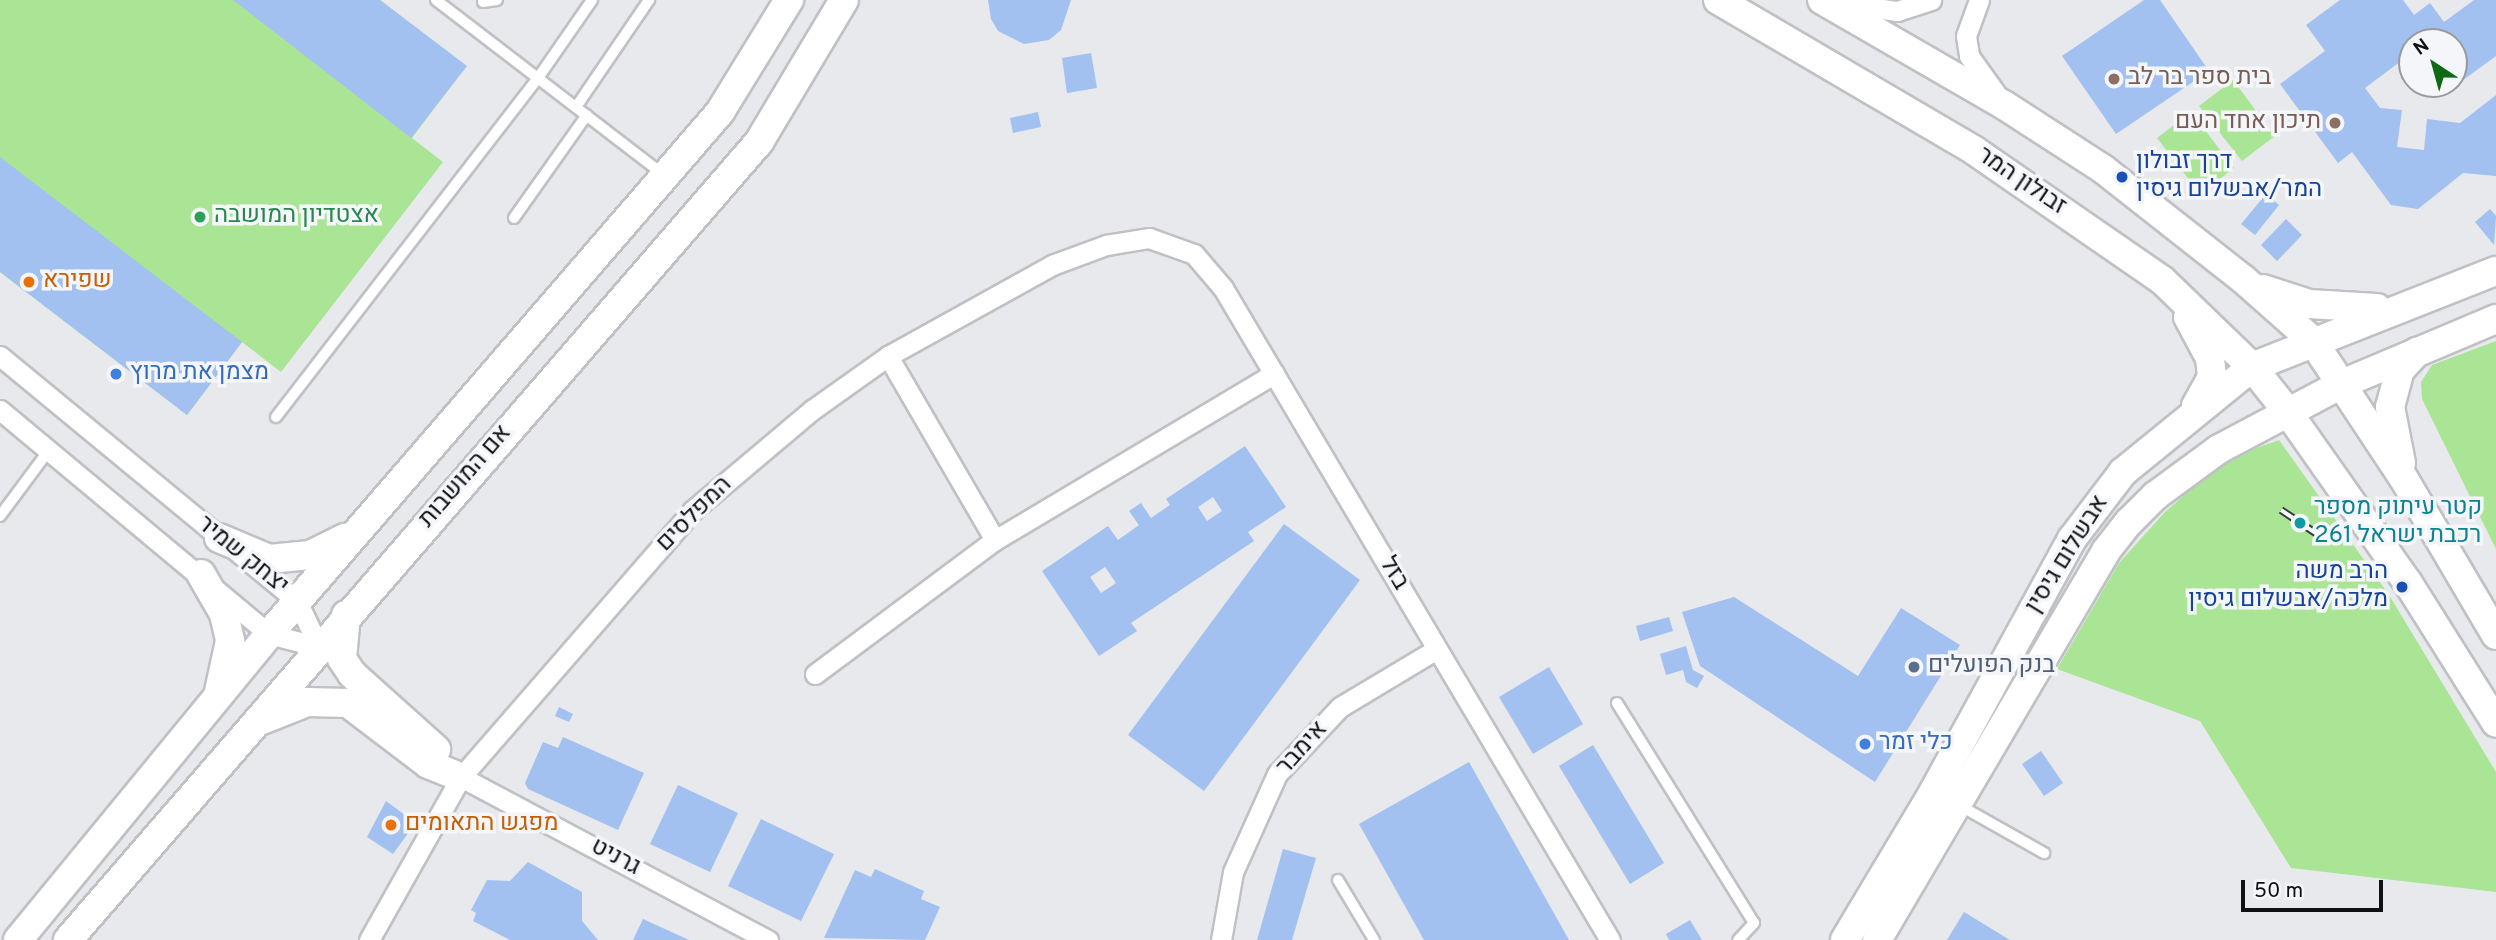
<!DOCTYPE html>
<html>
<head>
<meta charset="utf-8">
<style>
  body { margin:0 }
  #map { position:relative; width:2496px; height:940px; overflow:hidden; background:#e7e9ec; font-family:Overpass,Heebo,sans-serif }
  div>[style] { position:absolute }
  .green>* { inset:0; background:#aae595 }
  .building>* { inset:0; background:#a2c0f0 }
  .roads { filter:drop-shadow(2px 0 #bfc1c4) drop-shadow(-2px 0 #bfc1c4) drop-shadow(0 2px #bfc1c4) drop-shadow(0 -2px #bfc1c4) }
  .lane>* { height:10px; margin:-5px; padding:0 5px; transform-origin:5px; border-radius:5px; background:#fff }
  .street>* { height:19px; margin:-9.5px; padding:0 9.5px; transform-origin:9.5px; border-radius:9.5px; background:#fff }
  .secondary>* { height:28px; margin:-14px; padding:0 14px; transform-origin:14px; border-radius:14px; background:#fff }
  .rail>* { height:8px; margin-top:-4px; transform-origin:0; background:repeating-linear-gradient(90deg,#f4f6fa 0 16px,#393a3b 0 32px); box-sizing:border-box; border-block:2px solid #393a3b }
  .dots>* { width:19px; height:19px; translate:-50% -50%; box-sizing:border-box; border:4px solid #f4f6fa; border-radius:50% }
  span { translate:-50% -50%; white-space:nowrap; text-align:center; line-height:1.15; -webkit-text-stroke:7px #f4f6fa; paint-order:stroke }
  .education-label { font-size:24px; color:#785e54 }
  .left { translate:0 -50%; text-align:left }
  .right { translate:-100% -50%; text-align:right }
  .transit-label { font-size:24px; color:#164399 }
  .street-label { font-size:24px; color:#101112 }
  .leisure-label { font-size:24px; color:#27864d }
  .food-label { font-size:24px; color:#c56008 }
  .shop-label { font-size:24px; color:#366cbe }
  .culture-label { font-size:24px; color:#0d838f }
  .service-label { font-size:24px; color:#4e5e75 }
  .north { position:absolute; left:2398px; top:28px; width:70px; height:70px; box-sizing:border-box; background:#f4f6fa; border:2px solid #999a9d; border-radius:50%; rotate:324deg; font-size:19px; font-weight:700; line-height:28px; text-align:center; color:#101112 }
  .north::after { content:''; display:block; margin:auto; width:24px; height:32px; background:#0d6b16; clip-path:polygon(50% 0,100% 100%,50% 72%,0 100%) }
  .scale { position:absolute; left:2241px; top:880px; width:142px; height:32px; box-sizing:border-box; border:4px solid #101112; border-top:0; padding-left:9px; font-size:21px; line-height:24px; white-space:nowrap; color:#101112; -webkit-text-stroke:5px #f4f6fa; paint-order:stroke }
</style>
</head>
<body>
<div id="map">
  <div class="green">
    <div style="clip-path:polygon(0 0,380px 0,466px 66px,412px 138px,443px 162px,281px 372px,242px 342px,187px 415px,0 272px)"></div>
    <div style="clip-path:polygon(2233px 80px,2275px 136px,2242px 161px,2199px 106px)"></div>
    <div style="clip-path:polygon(2191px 112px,2234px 168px,2200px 194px,2157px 138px)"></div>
    <div style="clip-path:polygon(2496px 341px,2496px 549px,2422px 399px,2421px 382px,2432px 365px)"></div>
    <div style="clip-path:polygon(2279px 440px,2389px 595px,2496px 772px,2496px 892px,2291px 868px,2200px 721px,2057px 669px,2119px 563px,2165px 512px,2226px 459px)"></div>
  </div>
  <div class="building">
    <div style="clip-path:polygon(233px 0,380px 0,467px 66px,411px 138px)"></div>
    <div style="clip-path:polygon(988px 0,1071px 0,1061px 30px,1049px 40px,1024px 44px,998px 31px,991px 19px)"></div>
    <div style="clip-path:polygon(2144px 0,2160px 0,2209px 71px,2116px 134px,2062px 56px)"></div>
    <div style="clip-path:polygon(2340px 0,2403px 0,2414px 15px,2430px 3px,2444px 22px,2474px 0,2496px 0,2496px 56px,2459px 83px,2454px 76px,2454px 42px,2412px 42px,2412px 59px,2409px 55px,2365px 88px,2380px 108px,2402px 110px,2397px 147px,2424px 150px,2427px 119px,2460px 123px,2496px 95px,2496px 176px,2463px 173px,2418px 209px,2391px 205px,2352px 152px,2338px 163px,2280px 84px,2325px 51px,2306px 25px)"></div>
    <div style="clip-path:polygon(1091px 53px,1097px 88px,1067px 93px,1062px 58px)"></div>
    <div style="clip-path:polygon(1038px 112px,1041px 127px,1013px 133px,1010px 118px)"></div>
    <div style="clip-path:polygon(0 157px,242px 342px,187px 415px,0 272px)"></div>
    <div style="clip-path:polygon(2266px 194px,2279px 205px,2255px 235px,2241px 224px)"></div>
    <div style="clip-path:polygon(2490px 209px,2496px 216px,2494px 245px,2475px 222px)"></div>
    <div style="clip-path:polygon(2286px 219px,2302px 235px,2277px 261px,2261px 245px)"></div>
    <div style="clip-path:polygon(evenodd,1245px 446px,1286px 507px,1248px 532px,1254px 541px,1131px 623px,1137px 631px,1099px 656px,1042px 571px,1108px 526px,1118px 540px,1139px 525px,1129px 511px,1141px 503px,1151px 518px,1170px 505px,1166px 499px,1245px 446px,1213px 497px,1222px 511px,1207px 521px,1198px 507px,1213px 497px,1245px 446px,1105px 567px,1116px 583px,1101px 593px,1090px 577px,1105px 567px)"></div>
    <div style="clip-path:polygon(1284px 524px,1360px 580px,1204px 791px,1128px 735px)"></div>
    <div style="clip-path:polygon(1734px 597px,1858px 676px,1901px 608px,1960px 645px,1875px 782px,1700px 666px,1682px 612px)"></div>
    <div style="clip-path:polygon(1669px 617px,1673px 631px,1640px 641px,1636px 626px)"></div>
    <div style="clip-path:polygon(1686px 646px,1693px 670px,1704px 676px,1697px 688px,1686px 682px,1683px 670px,1666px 675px,1660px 654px)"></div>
    <div style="clip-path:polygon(1549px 667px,1583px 724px,1533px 754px,1499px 697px)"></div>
    <div style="clip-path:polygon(559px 707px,573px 714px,569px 722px,555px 716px)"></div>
    <div style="clip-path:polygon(563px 737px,644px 773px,618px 830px,528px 789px,525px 783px,543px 742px,558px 748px)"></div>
    <div style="clip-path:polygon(1593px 745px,1664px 863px,1630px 884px,1559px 766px)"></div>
    <div style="clip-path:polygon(2041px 751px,2063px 783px,2044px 796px,2022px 764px)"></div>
    <div style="clip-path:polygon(1469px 762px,1569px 940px,1424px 940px,1359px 824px)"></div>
    <div style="clip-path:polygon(678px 785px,738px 813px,710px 872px,650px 844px)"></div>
    <div style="clip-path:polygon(386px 801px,409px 818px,409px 832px,393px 854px,367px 837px)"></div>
    <div style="clip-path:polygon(761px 819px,834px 854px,801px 921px,728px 886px)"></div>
    <div style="clip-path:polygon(1283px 849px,1316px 858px,1292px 940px,1257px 940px)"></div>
    <div style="clip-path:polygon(528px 862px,582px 892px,582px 921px,598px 940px,510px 940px,473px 921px,476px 913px,471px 910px,487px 880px,510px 881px)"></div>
    <div style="clip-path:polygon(875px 869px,924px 891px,921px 899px,940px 907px,925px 940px,824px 938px,855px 870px,871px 877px)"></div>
    <div style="clip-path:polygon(1964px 912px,2010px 940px,1947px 940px)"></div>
    <div style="clip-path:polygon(643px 919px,689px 940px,633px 940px)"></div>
    <div style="clip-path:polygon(1690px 920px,1702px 940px,1669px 940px,1666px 934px)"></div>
  </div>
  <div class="roads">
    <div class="lane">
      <div style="left:436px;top:0;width:286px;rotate:37.5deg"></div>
      <div style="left:483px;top:2px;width:14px;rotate:-8deg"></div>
      <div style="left:576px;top:107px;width:130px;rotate:-55.7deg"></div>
      <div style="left:514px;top:218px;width:126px;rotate:-54.7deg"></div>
      <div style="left:276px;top:417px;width:428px;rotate:-52.3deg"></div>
      <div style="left:538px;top:78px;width:95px;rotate:-55.3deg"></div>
      <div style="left:0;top:516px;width:82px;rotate:-53.4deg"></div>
      <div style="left:1617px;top:703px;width:259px;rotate:58.1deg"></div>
      <div style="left:1754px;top:923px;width:23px;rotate:133deg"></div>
      <div style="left:1959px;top:805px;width:98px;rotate:29.5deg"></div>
      <div style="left:1338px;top:880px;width:70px;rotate:59deg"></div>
    </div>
    <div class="street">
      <div style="left:1979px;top:0;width:38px;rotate:110deg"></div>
      <div style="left:1966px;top:36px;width:20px;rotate:81deg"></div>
      <div style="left:1969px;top:56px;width:48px;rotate:54.3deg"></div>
      <div style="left:1840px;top:3px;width:58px;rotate:8deg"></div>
      <div style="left:1897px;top:11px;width:36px;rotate:-18deg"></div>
      <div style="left:0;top:356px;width:385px;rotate:39.5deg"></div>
      <div style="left:297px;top:601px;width:51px;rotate:64.4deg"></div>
      <div style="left:0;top:410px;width:350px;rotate:39.8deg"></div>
      <div style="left:269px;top:634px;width:52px;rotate:14.6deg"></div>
      <div style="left:995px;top:540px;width:325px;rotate:-30.8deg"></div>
      <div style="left:815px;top:674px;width:224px;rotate:-36.7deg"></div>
      <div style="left:995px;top:540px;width:213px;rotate:-120.2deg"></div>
      <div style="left:461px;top:777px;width:348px;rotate:28deg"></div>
      <div style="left:369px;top:940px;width:187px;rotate:-60.6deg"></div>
      <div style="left:461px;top:777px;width:352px;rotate:-49deg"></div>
      <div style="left:692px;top:511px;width:157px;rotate:-40.1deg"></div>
      <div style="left:812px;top:410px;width:93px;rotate:-35.4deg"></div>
      <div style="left:888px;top:356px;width:188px;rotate:-29deg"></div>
      <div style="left:1052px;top:265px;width:58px;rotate:-20.3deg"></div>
      <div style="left:1106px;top:245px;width:44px;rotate:-9.2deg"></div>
      <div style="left:1149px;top:238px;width:48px;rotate:19.6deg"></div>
      <div style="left:1194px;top:254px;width:45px;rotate:49.5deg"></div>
      <div style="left:1223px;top:288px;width:758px;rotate:59.31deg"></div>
      <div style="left:1221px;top:940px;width:69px;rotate:-80deg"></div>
      <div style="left:1233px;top:872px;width:107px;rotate:-65.8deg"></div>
      <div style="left:1277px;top:774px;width:92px;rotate:-46.8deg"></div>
      <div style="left:1340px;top:707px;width:113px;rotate:-30.9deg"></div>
    </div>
    <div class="secondary">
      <div style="left:1718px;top:0;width:298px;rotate:30.4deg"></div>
      <div style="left:1975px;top:151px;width:227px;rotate:34.6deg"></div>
      <div style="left:2162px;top:280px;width:125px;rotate:44deg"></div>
      <div style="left:2252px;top:367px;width:56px;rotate:51.5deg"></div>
      <div style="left:2287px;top:411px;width:210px;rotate:54.9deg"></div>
      <div style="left:2408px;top:583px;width:165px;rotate:57.8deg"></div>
      <div style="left:1822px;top:0;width:210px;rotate:30deg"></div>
      <div style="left:2004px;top:105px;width:118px;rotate:32.9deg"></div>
      <div style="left:2103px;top:169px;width:178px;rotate:38.2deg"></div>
      <div style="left:2243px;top:279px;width:92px;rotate:41.5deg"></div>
      <div style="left:2312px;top:340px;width:167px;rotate:56.5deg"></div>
      <div style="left:2404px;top:479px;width:181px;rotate:59.5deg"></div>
      <div style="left:2263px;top:289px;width:48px;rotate:18.1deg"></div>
      <div style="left:2309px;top:304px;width:68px;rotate:3.4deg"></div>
      <div style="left:2188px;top:317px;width:47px;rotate:61.8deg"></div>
      <div style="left:2210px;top:358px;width:19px;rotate:84deg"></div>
      <div style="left:2212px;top:377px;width:33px;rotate:119deg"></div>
      <div style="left:2401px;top:463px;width:57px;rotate:-101.1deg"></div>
      <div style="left:2390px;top:407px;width:38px;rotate:-75deg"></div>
      <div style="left:2400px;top:370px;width:25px;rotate:-47deg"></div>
      <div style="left:219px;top:538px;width:54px;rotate:22.8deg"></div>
      <div style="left:269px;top:559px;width:41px;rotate:-5.6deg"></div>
      <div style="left:310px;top:555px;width:39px;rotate:-26deg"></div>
      <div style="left:201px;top:574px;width:46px;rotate:60.1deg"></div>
      <div style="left:224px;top:614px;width:28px;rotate:77deg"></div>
      <div style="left:230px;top:641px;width:56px;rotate:102.3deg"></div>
      <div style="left:346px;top:615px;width:44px;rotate:95.2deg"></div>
      <div style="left:342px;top:659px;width:18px;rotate:56deg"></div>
      <div style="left:352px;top:674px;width:113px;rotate:41.8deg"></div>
      <div style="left:257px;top:722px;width:54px;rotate:-21.8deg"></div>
      <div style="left:307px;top:702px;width:41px;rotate:1.4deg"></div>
      <div style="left:348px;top:703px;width:101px;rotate:37.3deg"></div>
      <div style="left:428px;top:764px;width:35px;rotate:22deg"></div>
      <div style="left:18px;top:940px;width:396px;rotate:-50.6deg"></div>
      <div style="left:269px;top:634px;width:690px;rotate:-49.17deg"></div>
      <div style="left:720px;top:112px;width:132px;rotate:-58.4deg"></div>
      <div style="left:68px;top:940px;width:1056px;rotate:-49.11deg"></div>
      <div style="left:759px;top:142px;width:165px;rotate:-59.1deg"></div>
      <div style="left:1845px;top:940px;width:174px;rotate:-59.1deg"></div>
      <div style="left:1934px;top:791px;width:287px;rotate:-61.3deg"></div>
      <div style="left:2072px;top:539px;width:84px;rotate:-52.7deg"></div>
      <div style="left:2123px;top:472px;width:166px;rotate:-39.1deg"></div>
      <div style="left:2252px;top:367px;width:262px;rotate:-21.5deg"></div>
      <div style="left:1877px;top:940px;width:451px;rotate:-59.5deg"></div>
      <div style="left:2106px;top:551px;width:37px;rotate:-52deg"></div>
      <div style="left:2129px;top:522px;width:37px;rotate:-45deg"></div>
      <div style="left:2155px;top:496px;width:79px;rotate:-36.3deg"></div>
      <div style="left:2219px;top:449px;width:139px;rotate:-27.9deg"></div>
      <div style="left:2342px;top:384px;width:167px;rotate:-22.9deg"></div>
    </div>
  </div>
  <div class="rail">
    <div style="left:2281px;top:510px;width:47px;rotate:33.7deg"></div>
  </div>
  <div class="dots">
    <div style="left:2114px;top:79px;background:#8d6e63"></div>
    <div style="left:2335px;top:123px;background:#8d6e63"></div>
    <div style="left:2122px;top:177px;background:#1a4fb4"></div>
    <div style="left:200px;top:217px;background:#2e9e5b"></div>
    <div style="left:29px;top:282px;background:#e8710a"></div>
    <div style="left:116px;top:374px;background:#3f7fe0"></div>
    <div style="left:2300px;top:523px;background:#0f9aa8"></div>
    <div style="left:2402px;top:587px;background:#1a4fb4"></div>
    <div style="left:1914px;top:667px;background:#5c6f8a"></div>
    <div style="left:1865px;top:744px;background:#3f7fe0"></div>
    <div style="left:391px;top:825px;background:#e8710a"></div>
  </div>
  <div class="education-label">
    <span class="left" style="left:2128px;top:79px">בית ספר בר לב</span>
    <span class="right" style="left:2321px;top:123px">תיכון אחד העם</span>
  </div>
  <div class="transit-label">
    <span class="left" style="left:2136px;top:177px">דרך זבולון<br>המר/אבשלום גיסין</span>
    <span class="right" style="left:2388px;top:587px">הרב משה<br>מלכה/אבשלום גיסין</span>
  </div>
  <div class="street-label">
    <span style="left:2021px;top:182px;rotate:34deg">זבולון המר</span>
    <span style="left:466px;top:477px;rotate:-49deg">אם המושבות</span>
    <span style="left:695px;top:515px;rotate:-45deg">המפלסים</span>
    <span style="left:2068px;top:555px;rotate:-58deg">אבשלום גיסין</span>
    <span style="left:242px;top:556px;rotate:39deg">יצחק שמיר</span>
    <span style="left:1393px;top:574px;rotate:59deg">בזל</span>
    <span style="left:1303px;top:749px;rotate:-48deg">אימבר</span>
    <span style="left:615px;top:858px;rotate:28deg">גרניט</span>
  </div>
  <div class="leisure-label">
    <span class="left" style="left:214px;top:217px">אצטדיון המושבה</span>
  </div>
  <div class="food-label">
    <span class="left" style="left:43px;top:282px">שפירא</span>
    <span class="left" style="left:405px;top:825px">מפגש התאומים</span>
  </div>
  <div class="shop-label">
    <span class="left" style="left:130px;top:374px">מצמן את מרוץ</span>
    <span class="left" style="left:1879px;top:744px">כלי זמר</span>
  </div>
  <div class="culture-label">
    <span class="left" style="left:2314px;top:523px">קטר עיתוק מספר<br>261 רכבת ישראל</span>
  </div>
  <div class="service-label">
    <span class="left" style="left:1928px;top:667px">בנק הפועלים</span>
  </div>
  <div class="north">N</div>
  <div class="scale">50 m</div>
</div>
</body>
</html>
